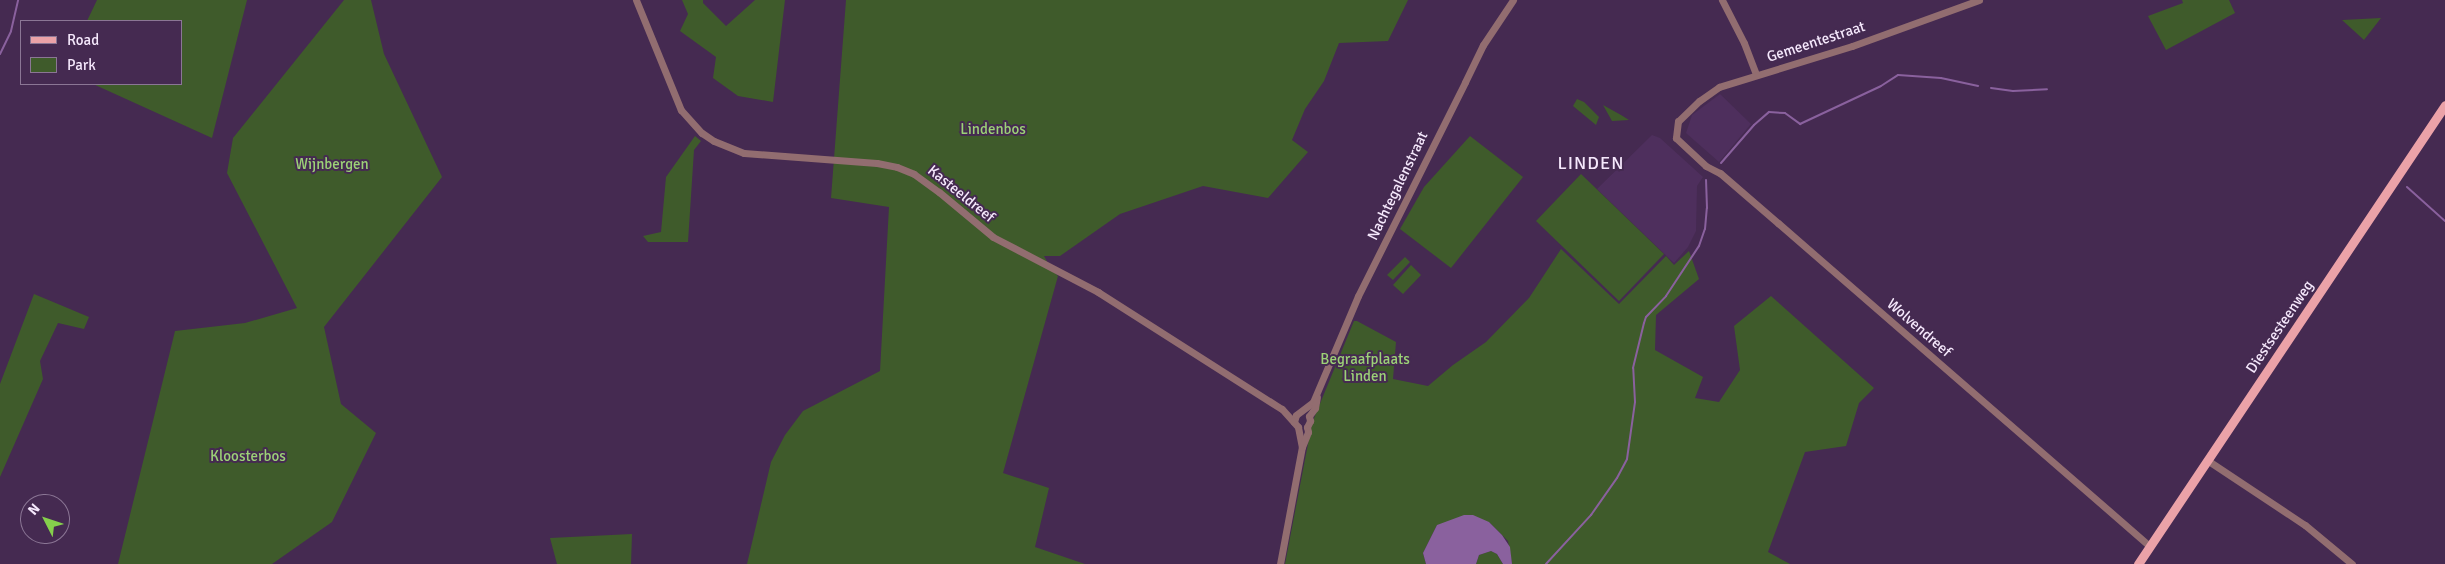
<!DOCTYPE html>
<html>
<head>
<meta charset="utf-8">
<style>
  body { margin:0 }
  #map { position:relative; width:2445px; height:564px; overflow:hidden; background:#452a51; font-family:Signika,sans-serif }
  div>[style] { position:absolute }
  .built>* { inset:0; background:#4e2f5d }
  .green>* { inset:0; background:#3f5b2b }
  .water>* { inset:0; background:#8a619e }
  .stream>* { height:2px; margin:-1px; padding:0 1px; transform-origin:1px; border-radius:1px; background:#8a619e }
  .tertiary>* { height:7px; margin:-3.5px; padding:0 3.5px; transform-origin:3.5px; border-radius:3.5px; background:#926d70 }
  .primary>* { height:9px; margin:-4.5px; padding:0 4.5px; transform-origin:4.5px; border-radius:4.5px; background:#eba2a8 }
  span { translate:-50% -50%; white-space:nowrap; text-align:center; line-height:1.15; -webkit-text-stroke:4px #452a51; paint-order:stroke }
  .street-label { font-size:15px; color:#f5e8fc }
  .park-label { font-size:15px; color:#9cd277 }
  .quarter-label { font-size:18px; color:#f5e8fc; letter-spacing:1px }
  .legend { position:absolute; left:20px; top:20px; width:162px; height:65px; box-sizing:border-box; background:#452a51; border:1px solid #8b7695; margin:0; padding:6px 9px; list-style:none; font-size:15px; color:#f5e8fc }
  .legend li { display:flex; align-items:center; gap:10px; height:25px }
  .legend b { width:25px; border:1px solid #8b7695 }
  .north { position:absolute; left:20px; top:494px; width:50px; height:50px; box-sizing:border-box; background:#452a51; border:1px solid #8b7695; border-radius:50%; rotate:311deg; font-size:14px; font-weight:700; line-height:20px; text-align:center; color:#f5e8fc }
  .north::after { content:''; display:block; margin:auto; width:18px; height:22px; background:#85cf4c; clip-path:polygon(50% 0,100% 100%,50% 72%,0 100%) }
</style>
</head>
<body>
<div id="map">
  <div class="built">
    <div style="clip-path:polygon(1720px 94px,1751px 124px,1719px 162px,1686px 133px,1692px 115px)"></div>
    <div style="clip-path:polygon(1652px 135px,1660px 138px,1703px 177px,1697px 186px,1696px 231px,1688px 247px,1674px 263px,1597px 189px)"></div>
  </div>
  <div class="green">
    <div style="clip-path:polygon(97px 0,247px 0,212px 138px,93px 84px,181px 84px,181px 21px,87px 21px)"></div>
    <div style="clip-path:polygon(344px 0,371px 0,384px 54px,442px 177px,324px 327px,341px 404px,376px 433px,332px 522px,272px 564px,118px 564px,175px 331px,245px 323px,297px 308px,227px 173px,233px 138px)"></div>
    <div style="clip-path:polygon(682px 0,703px 0,703px 3px,726px 26px,755px 0,785px 0,773px 102px,738px 96px,713px 78px,716px 57px,680px 31px,688px 14px)"></div>
    <div style="clip-path:polygon(846px 0,1408px 0,1388px 41px,1339px 43px,1324px 81px,1305px 109px,1292px 140px,1308px 152px,1268px 198px,1203px 186px,1120px 214px,1060px 256px,1044px 256px,1051px 269px,1058px 276px,1003px 473px,1049px 488px,1035px 547px,1085px 564px,747px 564px,771px 462px,785px 435px,803px 411px,880px 371px,889px 207px,831px 198px)"></div>
    <div style="clip-path:polygon(2182px 0,2229px 0,2235px 13px,2166px 50px,2148px 16px,2183px 3px)"></div>
    <div style="clip-path:polygon(2381px 18px,2364px 40px,2342px 20px)"></div>
    <div style="clip-path:polygon(1577px 99px,1584px 102px,1599px 117px,1596px 125px,1573px 106px)"></div>
    <div style="clip-path:polygon(1603px 105px,1621px 115px,1629px 120px,1612px 121px)"></div>
    <div style="clip-path:polygon(695px 136px,701px 141px,694px 150px,688px 242px,648px 242px,643px 236px,661px 232px,666px 177px)"></div>
    <div style="clip-path:polygon(1470px 136px,1523px 177px,1451px 268px,1400px 229px,1424px 187px)"></div>
    <div style="clip-path:polygon(1581px 174px,1664px 254px,1619px 301px,1536px 221px)"></div>
    <div style="clip-path:polygon(1561px 249px,1619px 304px,1666px 256px,1674px 265px,1689px 251px,1699px 279px,1656px 315px,1655px 350px,1703px 377px,1695px 398px,1719px 402px,1740px 370px,1734px 326px,1771px 296px,1874px 388px,1859px 403px,1846px 446px,1805px 452px,1768px 552px,1790px 564px,1512px 564px,1508px 541px,1489px 522px,1437px 525px,1423px 553px,1426px 564px,1285px 564px,1312px 423px,1354px 321px,1357px 321px,1396px 342px,1393px 379px,1428px 386px,1453px 365px,1486px 342px,1529px 298px)"></div>
    <div style="clip-path:polygon(1405px 257px,1410px 262px,1393px 280px,1387px 275px)"></div>
    <div style="clip-path:polygon(1411px 265px,1421px 275px,1403px 294px,1393px 285px)"></div>
    <div style="clip-path:polygon(34px 294px,89px 317px,84px 329px,58px 323px,40px 361px,43px 379px,0 477px,0 384px)"></div>
    <div style="clip-path:polygon(632px 534px,631px 564px,557px 564px,550px 538px)"></div>
    <div style="clip-path:polygon(1491px 551px,1497px 554px,1503px 564px,1476px 564px,1479px 555px)"></div>
  </div>
  <div class="water">
    <div style="clip-path:polygon(1464px 515px,1473px 515px,1489px 522px,1502px 535px,1510px 547px,1512px 564px,1503px 564px,1497px 554px,1491px 551px,1479px 555px,1476px 564px,1426px 564px,1423px 553px,1437px 525px)"></div>
  </div>
  <div class="stream">
    <div style="left:0;top:54px;width:25px;rotate:-64deg"></div>
    <div style="left:11px;top:31px;width:32px;rotate:-77deg"></div>
    <div style="left:1991px;top:88px;width:22px;rotate:8deg"></div>
    <div style="left:2013px;top:91px;width:34px;rotate:-3deg"></div>
    <div style="left:1721px;top:163px;width:50px;rotate:-49deg"></div>
    <div style="left:1754px;top:125px;width:20px;rotate:-41deg"></div>
    <div style="left:1769px;top:112px;width:16px;rotate:4deg"></div>
    <div style="left:1785px;top:113px;width:19px;rotate:36deg"></div>
    <div style="left:1800px;top:124px;width:89px;rotate:-25.1deg"></div>
    <div style="left:1881px;top:86px;width:20px;rotate:-33deg"></div>
    <div style="left:1898px;top:75px;width:43px;rotate:4deg"></div>
    <div style="left:1941px;top:78px;width:38px;rotate:12deg"></div>
    <div style="left:2407px;top:187px;width:51px;rotate:41.8deg"></div>
    <div style="left:1546px;top:564px;width:67px;rotate:-47.4deg"></div>
    <div style="left:1591px;top:515px;width:45px;rotate:-54.9deg"></div>
    <div style="left:1617px;top:478px;width:21px;rotate:-62deg"></div>
    <div style="left:1627px;top:459px;width:58px;rotate:-82deg"></div>
    <div style="left:1635px;top:402px;width:34px;rotate:-93deg"></div>
    <div style="left:1633px;top:368px;width:46px;rotate:-76.3deg"></div>
    <div style="left:1644px;top:323px;width:6px;rotate:-72deg"></div>
    <div style="left:1646px;top:317px;width:29px;rotate:-46deg"></div>
    <div style="left:1666px;top:296px;width:60px;rotate:-56.6deg"></div>
    <div style="left:1699px;top:246px;width:18px;rotate:-71deg"></div>
    <div style="left:1705px;top:229px;width:21px;rotate:-85deg"></div>
    <div style="left:1707px;top:208px;width:28px;rotate:-92deg"></div>
  </div>
  <div class="tertiary">
    <div style="left:636px;top:0;width:119px;rotate:67.8deg"></div>
    <div style="left:681px;top:110px;width:31px;rotate:48deg"></div>
    <div style="left:702px;top:133px;width:14px;rotate:34deg"></div>
    <div style="left:714px;top:141px;width:32px;rotate:22deg"></div>
    <div style="left:744px;top:153px;width:133px;rotate:4.3deg"></div>
    <div style="left:877px;top:163px;width:20px;rotate:11deg"></div>
    <div style="left:897px;top:167px;width:18px;rotate:22deg"></div>
    <div style="left:914px;top:174px;width:31px;rotate:36deg"></div>
    <div style="left:939px;top:192px;width:70px;rotate:39.8deg"></div>
    <div style="left:993px;top:237px;width:119px;rotate:27.6deg"></div>
    <div style="left:1098px;top:292px;width:218px;rotate:32.5deg"></div>
    <div style="left:1282px;top:409px;width:24px;rotate:48deg"></div>
    <div style="left:1298px;top:427px;width:20px;rotate:79deg"></div>
    <div style="left:1722px;top:0;width:48px;rotate:62.9deg"></div>
    <div style="left:1744px;top:43px;width:34px;rotate:69deg"></div>
    <div style="left:1979px;top:0;width:135px;rotate:160.1deg"></div>
    <div style="left:1852px;top:46px;width:139px;rotate:162.9deg"></div>
    <div style="left:1719px;top:87px;width:24px;rotate:145deg"></div>
    <div style="left:1699px;top:101px;width:29px;rotate:136deg"></div>
    <div style="left:1678px;top:121px;width:17px;rotate:97deg"></div>
    <div style="left:1676px;top:138px;width:41px;rotate:43deg"></div>
    <div style="left:1706px;top:166px;width:16px;rotate:27deg"></div>
    <div style="left:1720px;top:173px;width:77px;rotate:40.8deg"></div>
    <div style="left:1778px;top:223px;width:492px;rotate:41deg"></div>
    <div style="left:1294px;top:422px;width:7px;rotate:-74deg"></div>
    <div style="left:1296px;top:415px;width:21px;rotate:-37deg"></div>
    <div style="left:1313px;top:402px;width:115px;rotate:-67deg"></div>
    <div style="left:1358px;top:296px;width:239px;rotate:-63.4deg"></div>
    <div style="left:1465px;top:82px;width:41px;rotate:-64.1deg"></div>
    <div style="left:1483px;top:45px;width:54px;rotate:-56.3deg"></div>
    <div style="left:2207px;top:460px;width:118px;rotate:33.6deg"></div>
    <div style="left:2305px;top:525px;width:61px;rotate:39.7deg"></div>
    <div style="left:1280px;top:564px;width:119px;rotate:-79.4deg"></div>
    <div style="left:1302px;top:447px;width:16px;rotate:-68deg"></div>
    <div style="left:1308px;top:432px;width:5px;rotate:-101deg"></div>
    <div style="left:1307px;top:427px;width:7px;rotate:-63deg"></div>
    <div style="left:1310px;top:421px;width:5px;rotate:-101deg"></div>
    <div style="left:1309px;top:416px;width:10px;rotate:-53deg"></div>
    <div style="left:1315px;top:408px;width:11px;rotate:-80deg"></div>
  </div>
  <div class="primary">
    <div style="left:2138px;top:564px;width:552px;rotate:-56.22deg"></div>
  </div>
  <div class="street-label">
    <span style="left:1816px;top:42px;rotate:-18deg">Gemeentestraat</span>
    <span style="left:1398px;top:186px;rotate:-64deg">Nachtegalenstraat</span>
    <span style="left:961px;top:194px;rotate:39deg">Kasteeldreef</span>
    <span style="left:2280px;top:327px;rotate:-56deg">Diestsesteenweg</span>
    <span style="left:1919px;top:328px;rotate:41deg">Wolvendreef</span>
  </div>
  <div class="park-label">
    <span style="left:993px;top:130px">Lindenbos</span>
    <span style="left:332px;top:165px">Wijnbergen</span>
    <span style="left:1365px;top:368px">Begraafplaats<br>Linden</span>
    <span style="left:248px;top:457px">Kloosterbos</span>
  </div>
  <div class="quarter-label">
    <span style="left:1591px;top:163px">LINDEN</span>
  </div>
  <ul class="legend">
  <li><b style="height:6px;background:#eba2a8"></b>Road</li>
  <li><b style="height:14px;background:#3f5b2b"></b>Park</li>
  </ul>
  <div class="north">N</div>
</div>
</body>
</html>
